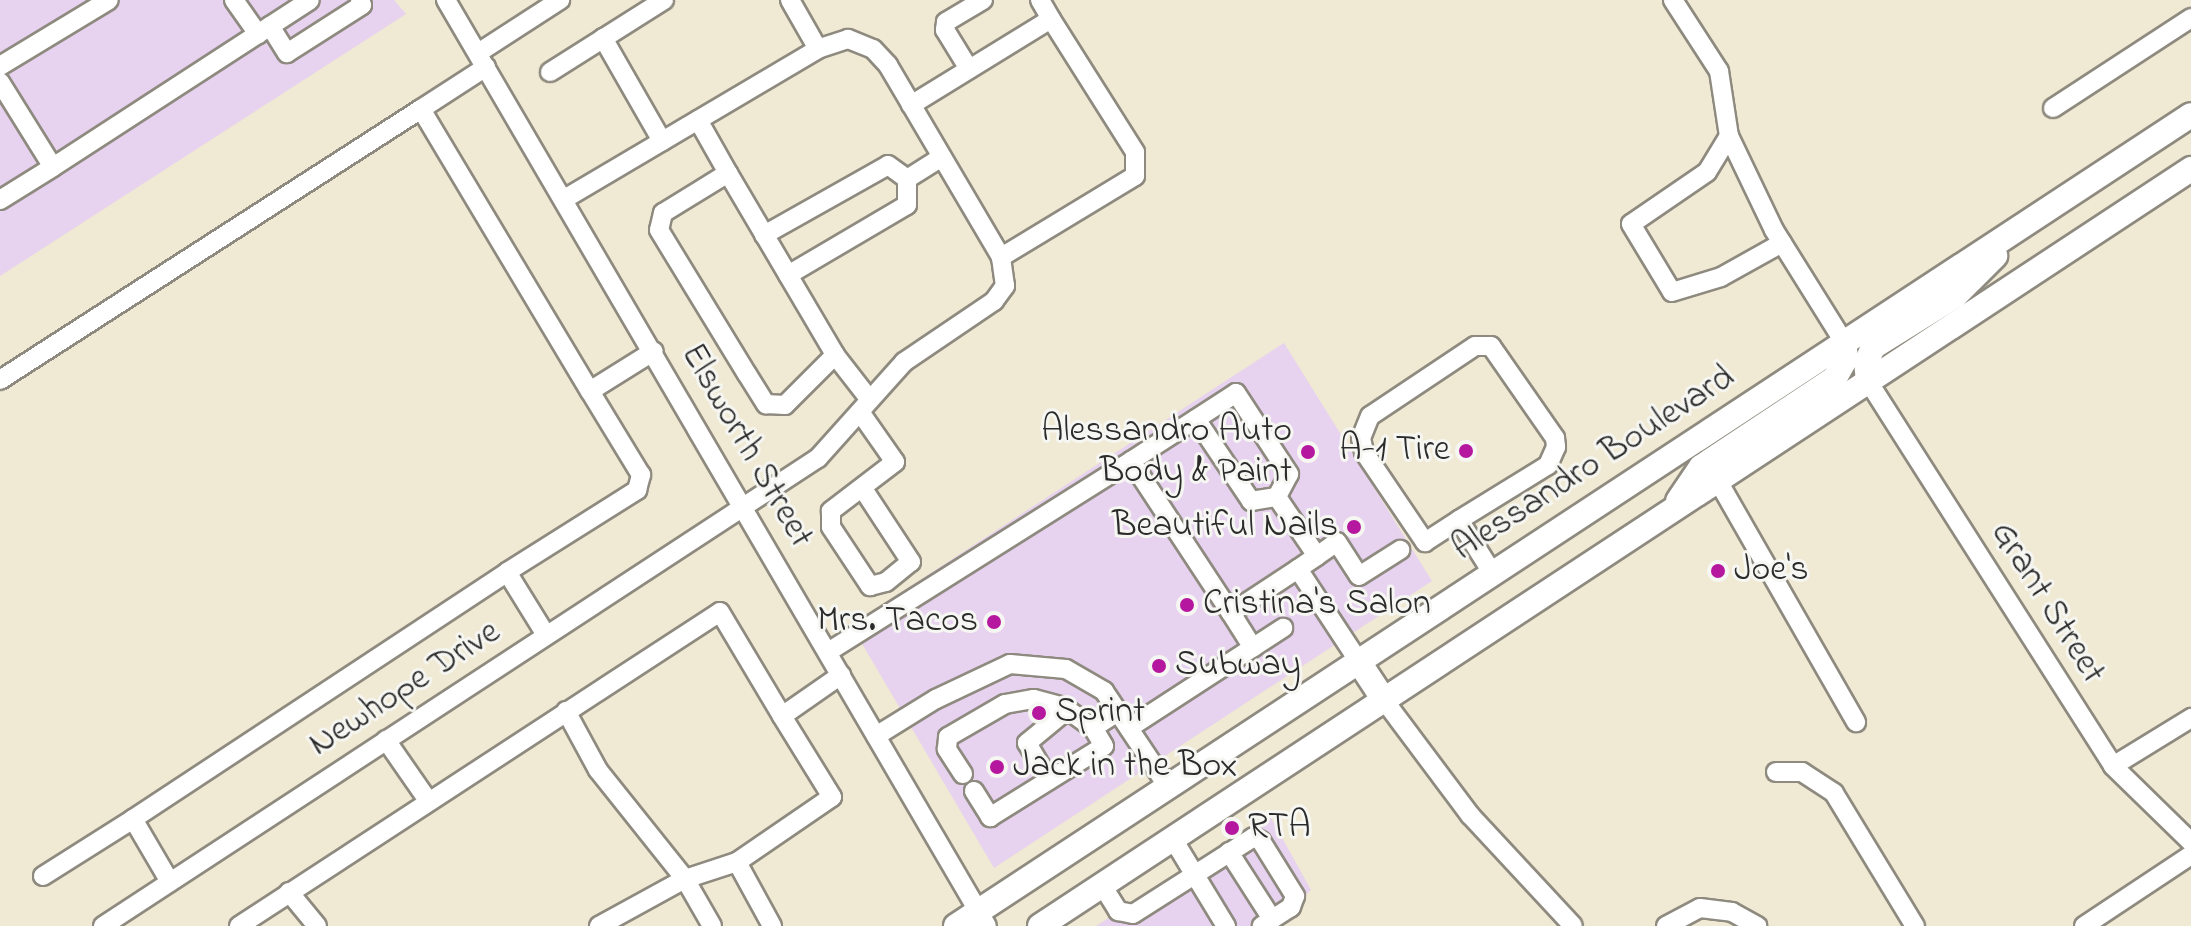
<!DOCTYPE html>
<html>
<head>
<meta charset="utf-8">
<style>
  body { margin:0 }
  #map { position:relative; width:2191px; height:926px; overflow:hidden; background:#f0e9d3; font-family:"Indie Flower",sans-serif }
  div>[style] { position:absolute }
  .built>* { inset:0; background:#e7d2ef }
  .roads { filter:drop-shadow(2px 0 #8e8a7f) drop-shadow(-2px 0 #8e8a7f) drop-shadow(0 2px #8e8a7f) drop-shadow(0 -2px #8e8a7f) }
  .minor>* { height:18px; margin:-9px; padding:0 9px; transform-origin:9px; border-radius:9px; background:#fff }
  .major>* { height:24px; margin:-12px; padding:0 12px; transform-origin:12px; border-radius:12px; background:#fff }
  .dots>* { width:22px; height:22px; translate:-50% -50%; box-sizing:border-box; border:4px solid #f6f6f2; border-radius:50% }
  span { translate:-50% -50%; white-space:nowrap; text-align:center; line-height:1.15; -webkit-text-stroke:6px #f6f6f2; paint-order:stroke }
  .poi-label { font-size:36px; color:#2b2b2b }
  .right { translate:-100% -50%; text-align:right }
  .left { translate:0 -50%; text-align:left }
  .street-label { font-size:36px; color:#2b2b2b }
</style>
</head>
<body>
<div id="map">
  <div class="built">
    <div style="clip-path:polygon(0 0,394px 0,406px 14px,0 276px)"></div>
    <div style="clip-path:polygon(1284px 343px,1432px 581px,994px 868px,851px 625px)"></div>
    <div style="clip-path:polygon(1270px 816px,1311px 890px,1273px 926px,1096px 926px)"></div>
  </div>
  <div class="roads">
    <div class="minor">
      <div style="left:234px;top:0;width:42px;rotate:54.8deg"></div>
      <div style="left:446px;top:0;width:1072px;rotate:59.71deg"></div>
      <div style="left:790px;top:0;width:56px;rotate:60.3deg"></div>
      <div style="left:1040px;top:0;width:22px;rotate:60deg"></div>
      <div style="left:1673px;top:0;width:85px;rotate:57.1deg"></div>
      <div style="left:1719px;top:71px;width:66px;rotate:81.3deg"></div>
      <div style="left:1729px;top:136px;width:104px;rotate:64.4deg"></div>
      <div style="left:1774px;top:230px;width:132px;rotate:58deg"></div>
      <div style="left:270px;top:26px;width:32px;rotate:58deg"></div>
      <div style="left:287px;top:53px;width:89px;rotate:-32.6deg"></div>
      <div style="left:362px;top:5px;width:5px;rotate:-112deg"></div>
      <div style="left:603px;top:38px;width:119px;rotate:60.2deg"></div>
      <div style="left:478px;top:53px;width:98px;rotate:-32.9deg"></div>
      <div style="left:0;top:66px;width:127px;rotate:-31.2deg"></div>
      <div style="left:486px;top:67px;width:77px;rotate:147.1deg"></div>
      <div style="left:421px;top:109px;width:329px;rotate:59.1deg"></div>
      <div style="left:590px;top:391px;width:75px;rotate:-32deg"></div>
      <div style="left:969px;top:69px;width:46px;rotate:-121.6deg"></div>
      <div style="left:945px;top:30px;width:8px;rotate:-83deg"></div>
      <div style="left:946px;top:22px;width:43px;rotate:-30.7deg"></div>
      <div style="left:550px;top:72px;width:135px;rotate:-32.3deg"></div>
      <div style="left:0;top:82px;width:100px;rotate:58.1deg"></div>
      <div style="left:53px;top:167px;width:306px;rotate:-33deg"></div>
      <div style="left:911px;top:105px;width:164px;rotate:-31.6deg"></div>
      <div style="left:1051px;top:19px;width:157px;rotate:57.7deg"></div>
      <div style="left:1135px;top:152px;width:24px;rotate:90deg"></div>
      <div style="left:1135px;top:176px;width:157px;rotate:148.8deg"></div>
      <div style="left:2053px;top:108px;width:165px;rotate:-33.1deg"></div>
      <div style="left:698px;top:120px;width:61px;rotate:60.5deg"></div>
      <div style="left:728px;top:173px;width:76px;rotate:148.4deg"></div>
      <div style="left:663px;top:213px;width:17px;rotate:103deg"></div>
      <div style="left:659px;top:230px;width:169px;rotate:58.6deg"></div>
      <div style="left:747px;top:374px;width:36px;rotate:58deg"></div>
      <div style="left:766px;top:404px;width:19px;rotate:3deg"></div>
      <div style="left:785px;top:405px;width:71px;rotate:-45deg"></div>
      <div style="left:835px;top:355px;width:57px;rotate:52.1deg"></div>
      <div style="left:1729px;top:136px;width:42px;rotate:121.4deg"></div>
      <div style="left:1707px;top:172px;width:92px;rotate:145.6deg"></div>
      <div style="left:1631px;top:224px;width:79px;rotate:58.9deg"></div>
      <div style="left:1672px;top:292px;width:51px;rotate:-17deg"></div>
      <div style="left:1721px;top:277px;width:70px;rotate:-29.1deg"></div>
      <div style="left:728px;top:173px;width:211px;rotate:59.5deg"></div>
      <div style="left:0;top:200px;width:62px;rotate:-31.9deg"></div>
      <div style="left:764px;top:235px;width:142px;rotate:-29.4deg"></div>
      <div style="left:888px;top:165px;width:24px;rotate:36deg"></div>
      <div style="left:788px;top:275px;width:138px;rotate:-30.5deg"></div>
      <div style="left:907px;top:205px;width:26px;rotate:-90deg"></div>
      <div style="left:907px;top:179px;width:41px;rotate:-32.2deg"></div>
      <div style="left:0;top:380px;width:501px;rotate:-32.77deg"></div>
      <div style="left:1868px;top:381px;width:456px;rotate:57.5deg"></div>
      <div style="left:2113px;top:766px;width:109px;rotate:44.3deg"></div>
      <div style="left:860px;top:412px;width:61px;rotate:55deg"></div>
      <div style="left:895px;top:462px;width:81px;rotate:142.6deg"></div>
      <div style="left:831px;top:511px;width:16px;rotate:90deg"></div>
      <div style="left:831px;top:527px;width:71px;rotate:56.5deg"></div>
      <div style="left:870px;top:586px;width:16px;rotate:-14deg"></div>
      <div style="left:886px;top:582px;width:32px;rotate:-39deg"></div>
      <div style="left:911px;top:562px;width:87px;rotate:-123.3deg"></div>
      <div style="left:1196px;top:419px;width:99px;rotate:56.1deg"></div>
      <div style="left:1251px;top:501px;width:26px;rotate:-9deg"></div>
      <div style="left:1131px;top:461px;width:125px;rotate:-32.9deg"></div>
      <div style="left:1236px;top:393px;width:97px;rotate:56.8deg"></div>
      <div style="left:1289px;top:474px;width:26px;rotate:118deg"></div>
      <div style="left:1277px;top:497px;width:71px;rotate:55.9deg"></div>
      <div style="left:1317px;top:556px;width:23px;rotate:146deg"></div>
      <div style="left:1718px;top:481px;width:278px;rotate:60.2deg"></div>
      <div style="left:1459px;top:520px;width:105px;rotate:-31.7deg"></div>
      <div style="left:1548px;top:465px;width:20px;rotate:-66deg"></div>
      <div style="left:1556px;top:447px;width:9px;rotate:-96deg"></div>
      <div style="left:1555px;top:438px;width:112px;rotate:-124.8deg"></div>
      <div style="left:1491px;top:346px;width:16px;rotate:180deg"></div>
      <div style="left:1475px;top:346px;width:126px;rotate:146.3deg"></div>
      <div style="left:1370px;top:416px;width:24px;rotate:112deg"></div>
      <div style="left:1361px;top:438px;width:14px;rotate:78deg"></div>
      <div style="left:1364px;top:452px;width:109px;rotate:55.9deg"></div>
      <div style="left:1425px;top:542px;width:40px;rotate:-32.9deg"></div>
      <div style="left:1459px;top:520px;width:64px;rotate:57.8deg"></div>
      <div style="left:1317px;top:556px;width:24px;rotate:-35deg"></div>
      <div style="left:1337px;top:542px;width:40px;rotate:57.1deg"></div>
      <div style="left:1359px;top:576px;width:49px;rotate:-32.4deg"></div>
      <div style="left:1231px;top:613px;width:41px;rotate:57.8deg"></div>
      <div style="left:546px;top:635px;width:74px;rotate:-121.8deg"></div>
      <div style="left:507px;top:572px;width:154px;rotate:-32.2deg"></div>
      <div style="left:637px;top:490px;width:16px;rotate:-75deg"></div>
      <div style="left:641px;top:475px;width:98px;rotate:-121.3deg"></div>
      <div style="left:828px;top:652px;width:358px;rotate:-32.2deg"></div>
      <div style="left:1131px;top:461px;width:182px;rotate:56.7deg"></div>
      <div style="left:1231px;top:613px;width:80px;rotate:-33.3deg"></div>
      <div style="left:1298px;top:569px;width:111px;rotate:56.7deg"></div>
      <div style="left:1384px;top:700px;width:144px;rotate:53.2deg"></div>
      <div style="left:1470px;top:815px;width:151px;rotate:47.1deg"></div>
      <div style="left:566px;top:711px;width:67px;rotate:61.5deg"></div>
      <div style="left:598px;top:770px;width:139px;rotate:51.4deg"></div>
      <div style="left:685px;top:879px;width:54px;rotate:60.1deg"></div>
      <div style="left:1129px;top:728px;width:184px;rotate:-33deg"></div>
      <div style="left:876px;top:736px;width:70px;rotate:-31.7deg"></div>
      <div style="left:936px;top:699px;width:82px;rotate:-25.3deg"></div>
      <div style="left:1010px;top:664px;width:56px;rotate:5.1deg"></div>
      <div style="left:1066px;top:669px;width:44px;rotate:30.1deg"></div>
      <div style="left:1104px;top:691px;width:115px;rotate:56.3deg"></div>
      <div style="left:386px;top:740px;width:72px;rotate:55.2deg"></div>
      <div style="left:2113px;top:766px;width:92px;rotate:-31.6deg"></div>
      <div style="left:1776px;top:772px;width:26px"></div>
      <div style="left:1802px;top:772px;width:38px;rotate:33deg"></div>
      <div style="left:1834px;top:793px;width:156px;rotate:58.7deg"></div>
      <div style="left:963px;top:774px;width:30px;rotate:-123deg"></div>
      <div style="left:947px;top:749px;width:12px;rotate:-85deg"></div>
      <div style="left:948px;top:737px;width:66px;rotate:-30.1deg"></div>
      <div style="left:1005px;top:704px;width:29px;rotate:-10deg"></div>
      <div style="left:1034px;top:699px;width:31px;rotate:15deg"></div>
      <div style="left:1064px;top:707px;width:36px;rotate:36deg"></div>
      <div style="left:1049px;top:780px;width:43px;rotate:-120.7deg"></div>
      <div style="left:1027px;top:743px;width:52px;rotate:-39.5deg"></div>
      <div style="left:974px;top:791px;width:31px;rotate:58deg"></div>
      <div style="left:990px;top:817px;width:134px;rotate:-31.9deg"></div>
      <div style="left:1104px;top:746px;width:21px;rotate:-121deg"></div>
      <div style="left:1093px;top:728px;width:30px;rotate:-33deg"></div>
      <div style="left:1173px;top:839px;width:102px;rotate:58.7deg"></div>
      <div style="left:1229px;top:852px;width:80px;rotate:57.3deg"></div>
      <div style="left:737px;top:862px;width:73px;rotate:61.3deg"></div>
      <div style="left:43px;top:876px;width:107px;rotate:-32.3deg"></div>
      <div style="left:170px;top:882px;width:73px;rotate:-120.4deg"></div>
      <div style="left:133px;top:819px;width:448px;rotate:-33.4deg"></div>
      <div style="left:1102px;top:885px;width:31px;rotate:58deg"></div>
      <div style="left:1118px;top:911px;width:15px;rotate:11deg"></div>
      <div style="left:1133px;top:914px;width:143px;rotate:-32.5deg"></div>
      <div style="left:1254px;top:837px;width:8px;rotate:30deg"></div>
      <div style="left:1261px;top:841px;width:65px;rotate:58.3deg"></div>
      <div style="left:1295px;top:896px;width:12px;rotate:110deg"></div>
      <div style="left:1291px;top:907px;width:35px;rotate:147deg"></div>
      <div style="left:289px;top:892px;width:44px;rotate:50.5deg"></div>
      <div style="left:103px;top:926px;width:855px;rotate:-33.21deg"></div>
      <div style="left:818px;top:458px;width:129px;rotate:-48.1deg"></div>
      <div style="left:904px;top:362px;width:109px;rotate:-34.1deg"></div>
      <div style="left:994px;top:301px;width:19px;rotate:-54deg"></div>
      <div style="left:1005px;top:286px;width:29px;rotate:-98deg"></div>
      <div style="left:1001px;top:257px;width:223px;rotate:-120.5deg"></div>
      <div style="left:888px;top:65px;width:22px;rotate:-133deg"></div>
      <div style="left:873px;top:49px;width:27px;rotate:-158deg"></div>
      <div style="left:848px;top:39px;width:32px;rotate:162deg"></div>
      <div style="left:818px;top:49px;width:293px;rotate:149.4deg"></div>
      <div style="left:239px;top:926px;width:574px;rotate:-33.14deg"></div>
      <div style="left:720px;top:612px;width:121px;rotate:59.2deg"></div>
      <div style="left:599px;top:926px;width:98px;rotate:-28.7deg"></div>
      <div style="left:685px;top:879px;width:55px;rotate:-18.1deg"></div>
      <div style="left:737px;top:862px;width:115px;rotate:-34.4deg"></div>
      <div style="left:832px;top:797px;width:95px;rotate:-121.7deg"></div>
      <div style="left:782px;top:716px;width:72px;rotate:-34.8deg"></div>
      <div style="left:1666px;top:926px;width:38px;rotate:-28deg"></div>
      <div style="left:1700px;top:908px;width:32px;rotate:7deg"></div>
      <div style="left:1732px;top:912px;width:29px;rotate:29deg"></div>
      <div style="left:2084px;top:926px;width:128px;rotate:-33.6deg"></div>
    </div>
    <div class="major">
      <div style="left:1868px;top:381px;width:18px;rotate:-96deg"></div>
      <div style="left:1866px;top:363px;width:17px;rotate:-66deg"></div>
      <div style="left:1873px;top:347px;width:97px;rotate:-31.9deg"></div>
      <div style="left:1955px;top:296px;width:57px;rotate:-45deg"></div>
      <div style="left:1678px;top:501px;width:41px;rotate:-55.9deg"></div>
      <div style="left:1701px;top:467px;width:161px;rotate:-33.6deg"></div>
      <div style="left:1835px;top:378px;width:23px;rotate:-61deg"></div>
      <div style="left:1846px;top:358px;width:16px;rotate:-97deg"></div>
      <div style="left:1359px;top:662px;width:45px;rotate:56.7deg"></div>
      <div style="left:956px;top:926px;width:1477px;rotate:-33.29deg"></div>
      <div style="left:1040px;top:926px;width:1378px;rotate:-33.33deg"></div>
    </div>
  </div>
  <div class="dots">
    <div style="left:1466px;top:451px;background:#b5179e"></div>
    <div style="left:1308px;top:452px;background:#b5179e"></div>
    <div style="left:1354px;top:527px;background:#b5179e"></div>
    <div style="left:1718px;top:571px;background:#b5179e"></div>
    <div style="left:1187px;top:605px;background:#b5179e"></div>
    <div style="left:994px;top:622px;background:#b5179e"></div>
    <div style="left:1159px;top:666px;background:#b5179e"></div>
    <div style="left:1039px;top:713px;background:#b5179e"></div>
    <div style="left:997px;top:767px;background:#b5179e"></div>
    <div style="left:1232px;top:828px;background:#b5179e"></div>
  </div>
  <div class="poi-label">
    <span class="right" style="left:1292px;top:452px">Alessandro Auto<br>Body &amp; Paint</span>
    <span class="right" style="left:1450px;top:451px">A-1 Tire</span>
    <span class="right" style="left:1338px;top:527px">Beautiful Nails</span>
    <span class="left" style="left:1734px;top:571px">Joe's</span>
    <span class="left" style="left:1203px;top:605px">Cristina's Salon</span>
    <span class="right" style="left:978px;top:622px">Mrs. Tacos</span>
    <span class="left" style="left:1175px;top:666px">Subway</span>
    <span class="left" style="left:1055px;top:713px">Sprint</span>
    <span class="left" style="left:1013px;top:767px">Jack in the Box</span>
    <span class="left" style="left:1248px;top:828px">RTA</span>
  </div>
  <div class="street-label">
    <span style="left:746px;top:446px;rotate:60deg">Elsworth Street</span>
    <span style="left:1594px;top:464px;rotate:-33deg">Alessandro Boulevard</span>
    <span style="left:2047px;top:603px;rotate:58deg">Grant Street</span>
    <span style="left:405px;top:689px;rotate:-33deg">Newhope Drive</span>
  </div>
</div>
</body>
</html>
